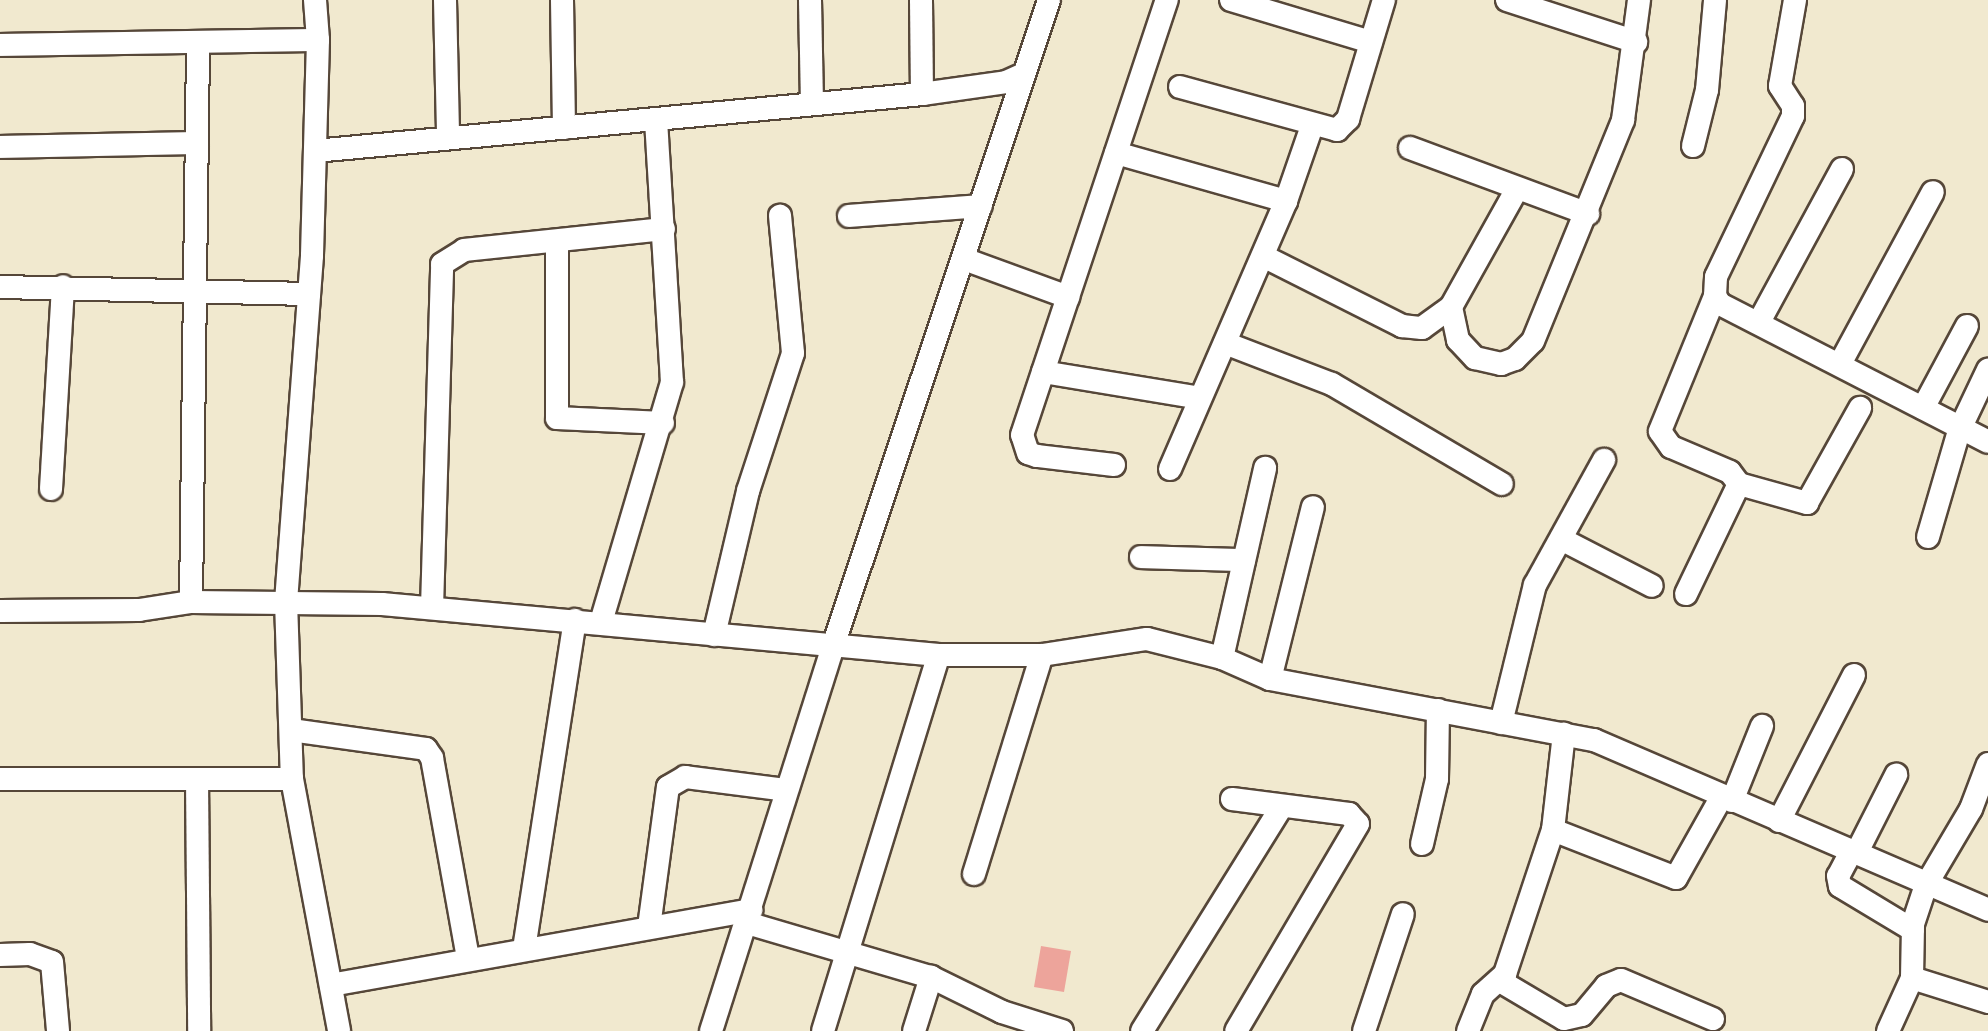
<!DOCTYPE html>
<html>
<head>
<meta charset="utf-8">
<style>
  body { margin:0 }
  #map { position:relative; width:1988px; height:1031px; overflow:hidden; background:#f1e9cf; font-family:"Patrick Hand",sans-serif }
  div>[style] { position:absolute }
  .building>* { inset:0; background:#eda49b }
  .roads { filter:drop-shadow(2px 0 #564739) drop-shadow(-2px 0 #564739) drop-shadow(0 2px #564739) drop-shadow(0 -2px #564739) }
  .street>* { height:22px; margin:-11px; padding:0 11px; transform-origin:11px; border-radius:11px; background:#fff }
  span { translate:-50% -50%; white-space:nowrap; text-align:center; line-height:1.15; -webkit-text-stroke:7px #fbf7ec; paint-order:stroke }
</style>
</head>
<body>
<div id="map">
  <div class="building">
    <div style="clip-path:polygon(1041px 946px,1071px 951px,1064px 992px,1034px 987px)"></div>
  </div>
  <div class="roads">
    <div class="street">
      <div style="left:315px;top:0;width:40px;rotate:85.7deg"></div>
      <div style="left:318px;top:40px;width:216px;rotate:91.6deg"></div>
      <div style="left:312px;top:256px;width:346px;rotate:94.3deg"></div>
      <div style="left:286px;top:601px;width:178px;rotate:88.1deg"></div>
      <div style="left:292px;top:779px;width:256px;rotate:79.4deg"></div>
      <div style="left:445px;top:0;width:137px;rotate:88.7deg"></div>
      <div style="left:562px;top:0;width:128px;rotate:89.1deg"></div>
      <div style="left:810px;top:0;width:102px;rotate:88.9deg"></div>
      <div style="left:921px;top:0;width:94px;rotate:89.4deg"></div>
      <div style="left:1231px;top:0;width:146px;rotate:16.7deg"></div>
      <div style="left:1507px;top:0;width:136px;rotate:18deg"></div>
      <div style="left:1795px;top:0;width:87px;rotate:99.9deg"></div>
      <div style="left:1780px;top:86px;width:24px;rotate:57deg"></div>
      <div style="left:1793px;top:106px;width:10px;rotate:90deg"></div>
      <div style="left:1793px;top:116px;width:178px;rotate:115.6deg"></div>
      <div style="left:1716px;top:277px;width:19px;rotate:93deg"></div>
      <div style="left:1715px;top:296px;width:9px;rotate:58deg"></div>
      <div style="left:1720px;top:304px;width:301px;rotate:27.2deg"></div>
      <div style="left:0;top:45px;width:318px;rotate:-0.9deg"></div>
      <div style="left:1180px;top:87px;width:163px;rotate:15.3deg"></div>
      <div style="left:1337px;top:130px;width:16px;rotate:-45deg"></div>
      <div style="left:1348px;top:119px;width:124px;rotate:-73.2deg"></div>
      <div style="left:1693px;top:146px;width:58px;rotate:-76deg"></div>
      <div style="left:1707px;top:90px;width:90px;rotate:-84.9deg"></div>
      <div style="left:0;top:147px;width:197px;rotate:-1.2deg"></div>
      <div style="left:1410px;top:148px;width:190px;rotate:20.3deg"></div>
      <div style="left:315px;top:151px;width:610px;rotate:-5.36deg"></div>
      <div style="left:922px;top:94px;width:85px;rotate:-8.1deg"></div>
      <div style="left:1006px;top:82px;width:20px;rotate:-24deg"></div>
      <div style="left:1116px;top:153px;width:177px;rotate:15.8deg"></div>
      <div style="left:849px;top:216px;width:132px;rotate:-4.3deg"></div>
      <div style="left:557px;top:241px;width:177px;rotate:90deg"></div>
      <div style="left:557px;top:418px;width:106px;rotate:2.7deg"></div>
      <div style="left:1263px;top:256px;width:156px;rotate:26.7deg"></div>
      <div style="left:1402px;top:326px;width:20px;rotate:6deg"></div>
      <div style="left:1422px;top:328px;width:36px;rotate:-36deg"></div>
      <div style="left:1451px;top:307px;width:135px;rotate:-60.8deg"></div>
      <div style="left:964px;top:259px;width:111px;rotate:20.1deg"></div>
      <div style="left:0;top:287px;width:309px;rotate:1.3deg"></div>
      <div style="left:1451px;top:307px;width:34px;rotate:78deg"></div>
      <div style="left:1458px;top:340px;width:25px;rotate:47deg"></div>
      <div style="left:1475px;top:358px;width:27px;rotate:13deg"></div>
      <div style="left:1501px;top:364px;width:15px;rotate:-20deg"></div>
      <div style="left:1515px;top:359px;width:25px;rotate:-45deg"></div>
      <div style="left:1533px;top:341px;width:239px;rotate:-67.8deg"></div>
      <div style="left:1623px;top:120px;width:121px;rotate:-82.4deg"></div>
      <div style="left:1759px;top:322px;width:174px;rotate:-61.5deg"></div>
      <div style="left:1225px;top:343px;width:115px;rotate:21deg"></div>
      <div style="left:1332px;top:384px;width:197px;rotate:30.5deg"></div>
      <div style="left:1841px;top:362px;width:193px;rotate:-61.6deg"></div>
      <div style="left:1043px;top:372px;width:159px;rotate:9.4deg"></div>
      <div style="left:1923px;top:408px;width:93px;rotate:-61.8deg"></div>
      <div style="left:1114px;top:465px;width:78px;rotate:-173.3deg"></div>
      <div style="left:1037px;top:456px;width:9px;rotate:-162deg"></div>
      <div style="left:1028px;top:453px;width:19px;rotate:-108deg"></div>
      <div style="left:1022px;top:435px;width:459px;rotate:-71.6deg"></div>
      <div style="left:1170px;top:469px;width:292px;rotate:-66.6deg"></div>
      <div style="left:1286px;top:201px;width:79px;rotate:-70.9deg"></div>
      <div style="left:1739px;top:484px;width:71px;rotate:15.6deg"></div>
      <div style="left:1807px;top:503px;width:109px;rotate:-60.8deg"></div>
      <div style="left:51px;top:489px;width:203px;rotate:-86.6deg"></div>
      <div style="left:1928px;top:537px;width:110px;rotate:-73.7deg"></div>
      <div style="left:1959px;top:431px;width:68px;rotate:-64.6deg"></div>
      <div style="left:1561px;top:539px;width:102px;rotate:27.3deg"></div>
      <div style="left:1141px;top:557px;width:103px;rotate:1.7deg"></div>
      <div style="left:1686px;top:594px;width:122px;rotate:-64.3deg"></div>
      <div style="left:1739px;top:484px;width:15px;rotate:-127deg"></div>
      <div style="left:1730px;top:472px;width:64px;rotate:-157deg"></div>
      <div style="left:1671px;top:447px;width:19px;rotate:-125deg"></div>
      <div style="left:1660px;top:431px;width:146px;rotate:-67.8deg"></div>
      <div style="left:191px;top:602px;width:560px;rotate:-89.28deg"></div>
      <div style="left:432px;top:608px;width:344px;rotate:-88.3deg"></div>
      <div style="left:442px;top:264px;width:26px;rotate:-32deg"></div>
      <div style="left:464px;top:250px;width:201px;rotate:-6deg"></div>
      <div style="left:0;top:611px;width:139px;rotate:-0.4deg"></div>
      <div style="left:139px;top:610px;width:53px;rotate:-8.7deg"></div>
      <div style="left:191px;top:602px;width:191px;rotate:0.6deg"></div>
      <div style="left:382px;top:604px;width:559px;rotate:5.23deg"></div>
      <div style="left:939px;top:655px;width:103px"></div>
      <div style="left:1042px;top:655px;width:106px;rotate:-8.7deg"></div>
      <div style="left:1147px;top:639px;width:77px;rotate:14.2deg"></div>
      <div style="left:1222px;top:658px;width:52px;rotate:23.6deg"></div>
      <div style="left:1270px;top:679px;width:330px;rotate:10.7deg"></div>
      <div style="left:1594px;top:740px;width:429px;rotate:23.3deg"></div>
      <div style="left:601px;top:622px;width:250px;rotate:-73.5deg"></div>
      <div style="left:672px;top:382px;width:261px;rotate:-93.5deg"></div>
      <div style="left:714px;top:635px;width:148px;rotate:-76.7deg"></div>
      <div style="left:748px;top:491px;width:145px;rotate:-71.9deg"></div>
      <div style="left:793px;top:353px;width:138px;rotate:-95.4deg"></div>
      <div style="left:1222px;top:658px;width:195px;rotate:-77.2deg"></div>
      <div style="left:1270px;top:679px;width:177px;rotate:-76deg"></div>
      <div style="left:1501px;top:723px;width:142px;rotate:-76.2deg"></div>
      <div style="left:1535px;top:585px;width:143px;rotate:-61.1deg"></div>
      <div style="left:291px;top:730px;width:136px;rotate:8deg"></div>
      <div style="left:426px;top:749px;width:11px;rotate:56deg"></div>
      <div style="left:432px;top:758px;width:203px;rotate:79.8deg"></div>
      <div style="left:0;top:779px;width:292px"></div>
      <div style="left:197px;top:779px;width:252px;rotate:89.5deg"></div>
      <div style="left:1232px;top:799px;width:118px;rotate:7.3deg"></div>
      <div style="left:1349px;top:814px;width:13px;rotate:48deg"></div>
      <div style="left:1358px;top:824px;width:240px;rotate:120.5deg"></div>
      <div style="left:1732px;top:801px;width:81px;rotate:-68.2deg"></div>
      <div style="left:1779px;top:821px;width:164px;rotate:-62.8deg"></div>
      <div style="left:1553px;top:830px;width:132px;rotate:21.3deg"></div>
      <div style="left:1676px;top:878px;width:94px;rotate:-60.7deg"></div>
      <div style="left:1422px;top:844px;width:67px;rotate:-77deg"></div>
      <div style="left:1437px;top:779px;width:69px;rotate:-89.2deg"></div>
      <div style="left:1851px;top:852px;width:27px;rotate:118deg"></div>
      <div style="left:1838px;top:876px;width:10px;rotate:79deg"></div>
      <div style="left:1840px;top:886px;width:85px;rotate:31.1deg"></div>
      <div style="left:1856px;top:854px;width:89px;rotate:-63.1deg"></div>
      <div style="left:974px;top:874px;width:229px;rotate:-72.8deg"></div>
      <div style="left:747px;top:923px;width:192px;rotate:16.4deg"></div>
      <div style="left:931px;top:977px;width:79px;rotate:26.2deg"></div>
      <div style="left:1002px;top:1012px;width:63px;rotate:17.6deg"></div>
      <div style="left:649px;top:927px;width:141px;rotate:-82.3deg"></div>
      <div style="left:668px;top:787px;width:20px;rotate:-30deg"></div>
      <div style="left:685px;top:777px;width:102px;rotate:7.3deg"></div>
      <div style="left:524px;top:949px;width:333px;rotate:-81.2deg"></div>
      <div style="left:0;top:955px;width:30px;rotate:-2deg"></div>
      <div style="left:30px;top:954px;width:23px;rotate:20deg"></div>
      <div style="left:52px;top:962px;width:69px;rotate:85deg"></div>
      <div style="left:1912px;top:978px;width:80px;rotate:17.5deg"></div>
      <div style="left:1500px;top:981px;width:74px;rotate:30.7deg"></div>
      <div style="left:1564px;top:1019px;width:18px;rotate:-13deg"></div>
      <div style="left:1582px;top:1015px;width:38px;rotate:-50deg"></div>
      <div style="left:1606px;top:986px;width:16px;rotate:-22deg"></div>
      <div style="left:1621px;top:980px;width:100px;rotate:23deg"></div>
      <div style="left:331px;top:985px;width:427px;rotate:-10.1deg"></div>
      <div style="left:711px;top:1031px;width:404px;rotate:-72.4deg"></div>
      <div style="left:833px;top:646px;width:681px;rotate:-71.51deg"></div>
      <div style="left:823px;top:1031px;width:393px;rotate:-72.9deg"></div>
      <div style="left:914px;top:1031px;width:57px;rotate:-72.5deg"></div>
      <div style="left:1142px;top:1031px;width:265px;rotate:-58.1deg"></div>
      <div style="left:1364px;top:1031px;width:123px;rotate:-71.6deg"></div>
      <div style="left:1468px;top:1031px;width:40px;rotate:-68deg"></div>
      <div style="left:1483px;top:994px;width:30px;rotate:-42deg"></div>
      <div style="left:1505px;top:974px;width:152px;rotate:-71.6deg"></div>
      <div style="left:1553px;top:830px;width:97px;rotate:-83.5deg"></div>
      <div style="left:1888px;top:1031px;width:58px;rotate:-65.6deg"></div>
      <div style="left:1912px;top:978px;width:54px;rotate:-88.9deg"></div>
      <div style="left:1913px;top:924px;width:41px;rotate:-71.6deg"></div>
      <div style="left:1926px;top:885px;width:88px;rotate:-59.4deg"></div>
      <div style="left:1971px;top:809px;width:48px;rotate:-69.3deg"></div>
    </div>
  </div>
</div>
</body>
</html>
